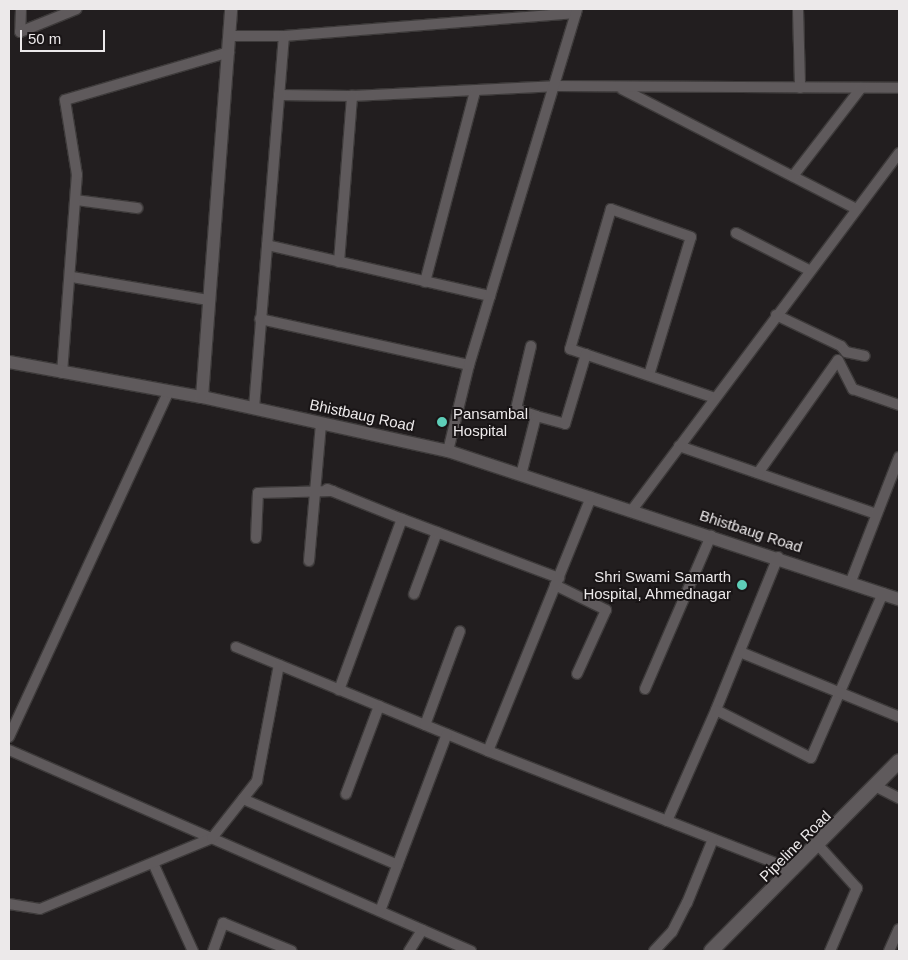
<!DOCTYPE html>
<html>
<head>
<meta charset="utf-8">
<style>
  body { margin:0 }
  #map { position:relative; width:908px; height:960px; overflow:hidden; background:#221e1f; font-family:Arial,sans-serif }
  div>[style] { position:absolute }
  .roads { filter:drop-shadow(1px 0 #3d3a3a) drop-shadow(-1px 0 #3d3a3a) drop-shadow(0 1px #3d3a3a) drop-shadow(0 -1px #3d3a3a) }
  .minor>* { height:10px; margin:-5px; padding:0 5px; transform-origin:5px; border-radius:5px; background:#5f5a5c }
  .tertiary>* { height:12px; margin:-6px; padding:0 6px; transform-origin:6px; border-radius:6px; background:#5f5a5c }
  .secondary>* { height:14px; margin:-7px; padding:0 7px; transform-origin:7px; border-radius:7px; background:#5f5a5c }
  .dots>* { width:14px; height:14px; translate:-50% -50%; box-sizing:border-box; border:2px solid #191516; border-radius:50% }
  span { translate:-50% -50%; white-space:nowrap; text-align:center; line-height:1.15; -webkit-text-stroke:4px #191516; paint-order:stroke }
  .poi-label { font-size:15px; color:#ece9ea }
  .left { translate:0 -50%; text-align:left }
  .right { translate:-100% -50%; text-align:right }
  .street-label { font-size:15px; color:#ece9ea }
  .frame { position:absolute; inset:0; border:10px solid #ece9ea; pointer-events:none }
  .scale { position:absolute; left:20px; top:30px; width:85px; height:22px; box-sizing:border-box; border:2px solid #ece9ea; border-top:0; padding-left:6px; font-size:15px; line-height:18px; white-space:nowrap; color:#ece9ea; -webkit-text-stroke:4px #191516; paint-order:stroke }
</style>
</head>
<body>
<div id="map">
  <div class="roads">
    <div class="minor">
      <div style="left:21px;top:9px;width:23px;rotate:92deg"></div>
      <div style="left:20px;top:32px;width:61px;rotate:-22deg"></div>
      <div style="left:798px;top:9px;width:79px;rotate:88.5deg"></div>
      <div style="left:229px;top:36px;width:55px"></div>
      <div style="left:284px;top:36px;width:293px;rotate:-4.5deg"></div>
      <div style="left:622px;top:89px;width:262px;rotate:27.1deg"></div>
      <div style="left:279px;top:95px;width:73px;rotate:0.8deg"></div>
      <div style="left:352px;top:96px;width:202px;rotate:-2.8deg"></div>
      <div style="left:554px;top:86px;width:345px;rotate:0.3deg"></div>
      <div style="left:793px;top:176px;width:111px;rotate:-52.3deg"></div>
      <div style="left:76px;top:200px;width:62px;rotate:7.5deg"></div>
      <div style="left:736px;top:233px;width:82px;rotate:26.9deg"></div>
      <div style="left:267px;top:245px;width:229px;rotate:12.9deg"></div>
      <div style="left:339px;top:262px;width:167px;rotate:-85.5deg"></div>
      <div style="left:72px;top:277px;width:138px;rotate:9.6deg"></div>
      <div style="left:425px;top:282px;width:197px;rotate:-75.3deg"></div>
      <div style="left:776px;top:315px;width:72px;rotate:25.5deg"></div>
      <div style="left:841px;top:346px;width:8px;rotate:50deg"></div>
      <div style="left:846px;top:352px;width:19px;rotate:12deg"></div>
      <div style="left:260px;top:319px;width:214px;rotate:12.4deg"></div>
      <div style="left:531px;top:346px;width:65px;rotate:103.4deg"></div>
      <div style="left:516px;top:409px;width:21px;rotate:19deg"></div>
      <div style="left:62px;top:373px;width:199px;rotate:-85.7deg"></div>
      <div style="left:77px;top:175px;width:76px;rotate:-99.1deg"></div>
      <div style="left:65px;top:100px;width:171px;rotate:-16.3deg"></div>
      <div style="left:649px;top:375px;width:144px;rotate:-73.1deg"></div>
      <div style="left:691px;top:237px;width:85px;rotate:-160.7deg"></div>
      <div style="left:611px;top:209px;width:146px;rotate:106.3deg"></div>
      <div style="left:570px;top:349px;width:153px;rotate:18.7deg"></div>
      <div style="left:254px;top:408px;width:373px;rotate:-85.4deg"></div>
      <div style="left:679px;top:446px;width:208px;rotate:19deg"></div>
      <div style="left:448px;top:451px;width:89px;rotate:-76.3deg"></div>
      <div style="left:469px;top:365px;width:372px;rotate:-73.1deg"></div>
      <div style="left:758px;top:473px;width:138px;rotate:-54.7deg"></div>
      <div style="left:838px;top:360px;width:33px;rotate:63deg"></div>
      <div style="left:853px;top:389px;width:49px;rotate:19.2deg"></div>
      <div style="left:521px;top:475px;width:61px;rotate:-75.7deg"></div>
      <div style="left:536px;top:416px;width:30px;rotate:15deg"></div>
      <div style="left:565px;top:424px;width:73px;rotate:-73.3deg"></div>
      <div style="left:327px;top:489px;width:81px;rotate:21.8deg"></div>
      <div style="left:632px;top:510px;width:446px;rotate:-53.2deg"></div>
      <div style="left:256px;top:538px;width:45px;rotate:-87.5deg"></div>
      <div style="left:258px;top:493px;width:75px;rotate:-1.5deg"></div>
      <div style="left:778px;top:557px;width:165px;rotate:112.1deg"></div>
      <div style="left:716px;top:710px;width:106px;rotate:26.8deg"></div>
      <div style="left:811px;top:758px;width:180px;rotate:-66.4deg"></div>
      <div style="left:309px;top:561px;width:138px;rotate:-85deg"></div>
      <div style="left:851px;top:581px;width:133px;rotate:-68.8deg"></div>
      <div style="left:555px;top:585px;width:57px;rotate:26.1deg"></div>
      <div style="left:606px;top:610px;width:70px;rotate:114.4deg"></div>
      <div style="left:414px;top:594px;width:66px;rotate:-69.6deg"></div>
      <div style="left:236px;top:647px;width:273px;rotate:22.4deg"></div>
      <div style="left:488px;top:751px;width:328px;rotate:21.3deg"></div>
      <div style="left:740px;top:652px;width:172px;rotate:22.2deg"></div>
      <div style="left:645px;top:689px;width:167px;rotate:-66.7deg"></div>
      <div style="left:339px;top:690px;width:182px;rotate:-69.8deg"></div>
      <div style="left:402px;top:519px;width:168px;rotate:20.6deg"></div>
      <div style="left:425px;top:725px;width:100px;rotate:-69.6deg"></div>
      <div style="left:9px;top:737px;width:379px;rotate:-65.2deg"></div>
      <div style="left:9px;top:750px;width:504px;rotate:23.51deg"></div>
      <div style="left:488px;top:751px;width:274px;rotate:-67.9deg"></div>
      <div style="left:875px;top:786px;width:27px;rotate:27deg"></div>
      <div style="left:346px;top:794px;width:94px;rotate:-69.4deg"></div>
      <div style="left:243px;top:799px;width:168px;rotate:23.1deg"></div>
      <div style="left:667px;top:821px;width:121px;rotate:-66.2deg"></div>
      <div style="left:819px;top:846px;width:57px;rotate:47.9deg"></div>
      <div style="left:857px;top:888px;width:69px;rotate:113.2deg"></div>
      <div style="left:153px;top:863px;width:97px;rotate:65.6deg"></div>
      <div style="left:9px;top:904px;width:31px;rotate:9deg"></div>
      <div style="left:40px;top:909px;width:186px;rotate:-22.4deg"></div>
      <div style="left:212px;top:838px;width:73px;rotate:-51.7deg"></div>
      <div style="left:257px;top:781px;width:118px;rotate:-79.3deg"></div>
      <div style="left:380px;top:911px;width:189px;rotate:-69.3deg"></div>
      <div style="left:213px;top:951px;width:30px;rotate:-70deg"></div>
      <div style="left:223px;top:923px;width:74px;rotate:22.1deg"></div>
      <div style="left:409px;top:951px;width:25px;rotate:-58deg"></div>
      <div style="left:654px;top:951px;width:26px;rotate:-47deg"></div>
      <div style="left:672px;top:932px;width:33px;rotate:-63deg"></div>
      <div style="left:687px;top:903px;width:69px;rotate:-67.9deg"></div>
      <div style="left:889px;top:951px;width:24px;rotate:-66deg"></div>
    </div>
    <div class="tertiary">
      <div style="left:9px;top:362px;width:196px;rotate:10.3deg"></div>
      <div style="left:202px;top:397px;width:252px;rotate:12.4deg"></div>
      <div style="left:448px;top:451px;width:475px;rotate:18.2deg"></div>
      <div style="left:202px;top:397px;width:389px;rotate:-85.7deg"></div>
    </div>
    <div class="secondary">
      <div style="left:711px;top:951px;width:267px;rotate:-45.3deg"></div>
    </div>
  </div>
  <div class="dots">
    <div style="left:442px;top:422px;background:#5eceb8"></div>
    <div style="left:742px;top:585px;background:#5eceb8"></div>
  </div>
  <div class="poi-label">
    <span class="left" style="left:453px;top:422px">Pansambal<br>Hospital</span>
    <span class="right" style="left:731px;top:585px">Shri Swami Samarth<br>Hospital, Ahmednagar</span>
  </div>
  <div class="street-label">
    <span style="left:362px;top:415px;rotate:12deg">Bhistbaug Road</span>
    <span style="left:751px;top:531px;rotate:18deg">Bhistbaug Road</span>
    <span style="left:795px;top:846px;rotate:-45deg">Pipeline Road</span>
  </div>
  <div class="frame"></div>
  <div class="scale">50 m</div>
</div>
</body>
</html>
